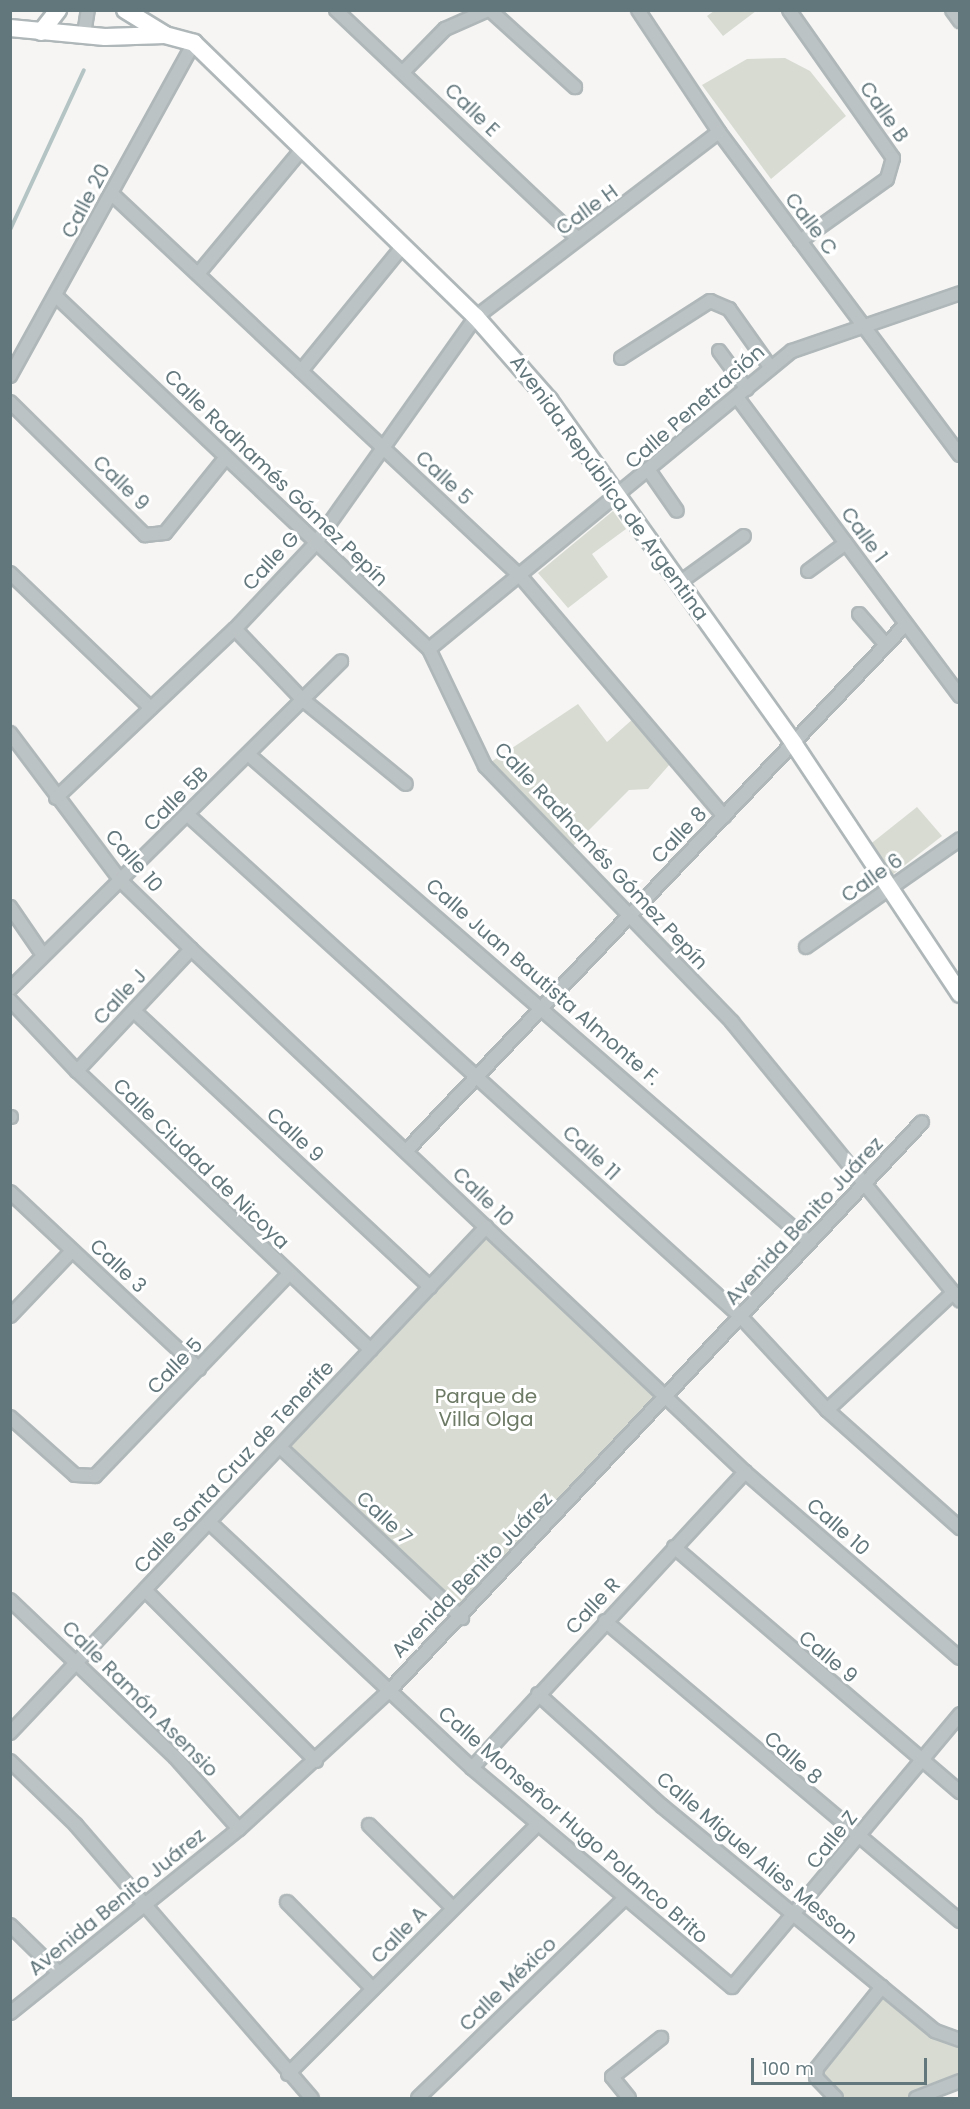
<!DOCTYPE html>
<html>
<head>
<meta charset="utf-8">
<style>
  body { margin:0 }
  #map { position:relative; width:970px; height:2109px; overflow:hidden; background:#f6f5f3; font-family:Poppins,sans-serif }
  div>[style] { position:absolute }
  .green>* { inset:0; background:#d7dbd2 }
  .stream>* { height:4px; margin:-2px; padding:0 2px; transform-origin:2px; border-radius:2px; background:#b4c4c5 }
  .roads { filter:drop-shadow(2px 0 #afb7b9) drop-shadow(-2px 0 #afb7b9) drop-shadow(0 2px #afb7b9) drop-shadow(0 -2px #afb7b9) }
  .street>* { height:12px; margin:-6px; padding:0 6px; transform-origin:6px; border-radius:6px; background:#bcc3c4 }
  .secondary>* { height:16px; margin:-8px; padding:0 8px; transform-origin:8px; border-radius:8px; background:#fff }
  span { translate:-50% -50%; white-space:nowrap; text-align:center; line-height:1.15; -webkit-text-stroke:6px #fff; paint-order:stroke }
  .street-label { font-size:20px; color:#62777c }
  .park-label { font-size:20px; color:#6d7a65 }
  .frame { position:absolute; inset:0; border:12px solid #62777c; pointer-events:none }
  .scale { position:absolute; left:751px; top:2058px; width:176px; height:27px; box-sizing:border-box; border:3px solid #62777c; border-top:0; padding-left:8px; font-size:18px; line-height:21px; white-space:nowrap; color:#62777c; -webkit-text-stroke:4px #fff; paint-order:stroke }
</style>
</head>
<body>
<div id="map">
  <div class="green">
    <div style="clip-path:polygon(714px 11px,714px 10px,756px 11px,723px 36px,707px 16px)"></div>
    <div style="clip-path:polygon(785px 58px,810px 71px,846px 116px,771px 179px,702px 85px,747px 59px)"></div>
    <div style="clip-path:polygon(613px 511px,626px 529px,592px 554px,608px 577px,568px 608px,538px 573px)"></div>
    <div style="clip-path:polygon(578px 704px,607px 742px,634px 718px,670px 764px,648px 789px,629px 790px,567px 852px,485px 766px)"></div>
    <div style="clip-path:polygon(917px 807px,942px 836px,891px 876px,868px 846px)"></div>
    <div style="clip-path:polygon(486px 1227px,665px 1399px,462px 1618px,280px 1447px)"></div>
    <div style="clip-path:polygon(882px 1987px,935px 2031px,959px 2040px,959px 2081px,916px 2098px,836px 2098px,817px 2068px)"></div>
  </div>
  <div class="stream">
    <div style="left:10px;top:230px;width:176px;rotate:-65.2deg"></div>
  </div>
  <div class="roads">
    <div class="street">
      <div style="left:336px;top:10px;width:333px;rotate:43.4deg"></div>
      <div style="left:490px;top:10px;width:115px;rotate:42.2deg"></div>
      <div style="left:638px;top:10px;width:146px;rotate:56.4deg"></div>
      <div style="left:719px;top:132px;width:403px;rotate:53.3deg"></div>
      <div style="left:789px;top:10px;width:181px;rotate:54.9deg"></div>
      <div style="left:893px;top:158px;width:22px;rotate:106deg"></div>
      <div style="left:887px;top:179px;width:107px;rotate:144.5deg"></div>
      <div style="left:952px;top:10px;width:14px;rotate:54deg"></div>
      <div style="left:84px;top:34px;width:24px;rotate:-81deg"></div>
      <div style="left:404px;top:71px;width:59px;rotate:-45.7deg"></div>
      <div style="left:445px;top:29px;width:47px;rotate:-23.8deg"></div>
      <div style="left:112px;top:194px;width:560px;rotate:43.12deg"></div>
      <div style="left:521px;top:577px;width:314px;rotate:49.7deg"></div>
      <div style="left:198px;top:274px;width:165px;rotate:-50.2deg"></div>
      <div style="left:57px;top:297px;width:512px;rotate:43.42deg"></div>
      <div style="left:429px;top:649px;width:130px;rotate:64.4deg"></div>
      <div style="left:485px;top:766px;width:356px;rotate:46deg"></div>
      <div style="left:732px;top:1022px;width:360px;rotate:50.7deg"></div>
      <div style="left:719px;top:351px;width:47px;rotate:53.6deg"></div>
      <div style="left:621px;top:358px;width:106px;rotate:-32.6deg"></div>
      <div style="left:710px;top:301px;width:21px;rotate:23deg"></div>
      <div style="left:729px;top:309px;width:72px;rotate:54.6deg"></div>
      <div style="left:301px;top:371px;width:161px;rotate:-50.8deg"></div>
      <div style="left:10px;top:376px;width:380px;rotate:-61.1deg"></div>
      <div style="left:737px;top:397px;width:373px;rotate:53.3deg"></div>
      <div style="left:10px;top:402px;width:190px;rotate:44.6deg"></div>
      <div style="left:145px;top:535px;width:20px;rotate:-6deg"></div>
      <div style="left:165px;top:533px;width:97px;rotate:-51.2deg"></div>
      <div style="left:650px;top:472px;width:47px;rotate:55.3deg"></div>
      <div style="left:808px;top:571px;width:47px;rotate:-36.4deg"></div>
      <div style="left:10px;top:573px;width:195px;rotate:43.8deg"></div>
      <div style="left:679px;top:583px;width:80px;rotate:-35.9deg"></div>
      <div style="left:859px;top:614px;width:41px;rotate:48.9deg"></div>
      <div style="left:235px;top:629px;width:97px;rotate:46.3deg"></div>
      <div style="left:302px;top:699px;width:134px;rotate:39.3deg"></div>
      <div style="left:429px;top:649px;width:470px;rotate:-39.4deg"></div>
      <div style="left:792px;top:351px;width:178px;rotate:-19deg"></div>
      <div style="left:10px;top:733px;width:185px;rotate:53.1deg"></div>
      <div style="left:121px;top:881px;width:98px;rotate:44.2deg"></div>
      <div style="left:191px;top:949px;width:762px;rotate:43.35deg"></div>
      <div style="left:745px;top:1472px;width:284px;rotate:40.9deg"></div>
      <div style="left:249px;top:755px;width:742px;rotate:41.01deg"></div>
      <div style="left:56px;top:798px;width:246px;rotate:-43.4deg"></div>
      <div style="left:235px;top:629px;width:117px;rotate:-46.7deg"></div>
      <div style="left:315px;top:544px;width:278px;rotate:-54.7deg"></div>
      <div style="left:476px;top:317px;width:305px;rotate:-37.3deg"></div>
      <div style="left:188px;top:815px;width:747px;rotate:42.23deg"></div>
      <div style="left:741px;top:1317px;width:127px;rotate:47.2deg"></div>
      <div style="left:827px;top:1410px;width:178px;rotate:41.6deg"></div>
      <div style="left:10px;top:907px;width:58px;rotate:55.5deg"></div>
      <div style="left:806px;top:947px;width:188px;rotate:-35deg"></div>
      <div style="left:10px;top:989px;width:466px;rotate:-44.7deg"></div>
      <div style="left:10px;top:1000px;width:98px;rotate:46.7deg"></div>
      <div style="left:77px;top:1071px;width:405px;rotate:43.5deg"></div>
      <div style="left:134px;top:1011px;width:405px;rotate:43deg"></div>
      <div style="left:77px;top:1071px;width:167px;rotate:-46.9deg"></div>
      <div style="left:10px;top:1117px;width:1px"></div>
      <div style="left:407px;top:1150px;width:724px;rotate:-46.51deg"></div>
      <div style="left:10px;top:1192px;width:259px;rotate:43.1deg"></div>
      <div style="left:10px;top:1316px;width:90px;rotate:-46.4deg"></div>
      <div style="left:827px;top:1410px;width:172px;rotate:-42.9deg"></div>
      <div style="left:10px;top:1417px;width:87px;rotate:41.7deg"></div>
      <div style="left:75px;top:1475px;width:20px;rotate:3deg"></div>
      <div style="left:95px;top:1476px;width:279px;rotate:-46.2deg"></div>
      <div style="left:280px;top:1447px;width:250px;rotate:43.2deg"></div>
      <div style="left:209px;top:1522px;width:360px;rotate:43.1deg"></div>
      <div style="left:472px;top:1768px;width:340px;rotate:40.1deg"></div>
      <div style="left:732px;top:1987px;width:356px;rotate:-50.1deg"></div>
      <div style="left:674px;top:1547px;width:377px;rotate:40.6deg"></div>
      <div style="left:145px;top:1590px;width:242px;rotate:45deg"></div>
      <div style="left:10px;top:1600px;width:228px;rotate:43.6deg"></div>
      <div style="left:175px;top:1757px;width:96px;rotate:48.4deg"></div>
      <div style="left:605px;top:1621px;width:465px;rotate:40.2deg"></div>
      <div style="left:538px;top:1694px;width:167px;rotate:42.1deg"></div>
      <div style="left:662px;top:1806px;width:354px;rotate:39.5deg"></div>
      <div style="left:935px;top:2031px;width:27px;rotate:20deg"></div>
      <div style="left:10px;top:1733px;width:695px;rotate:-46.75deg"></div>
      <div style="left:10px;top:1761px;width:92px;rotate:44.1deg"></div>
      <div style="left:76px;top:1825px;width:361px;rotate:49.2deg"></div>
      <div style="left:472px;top:1768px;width:403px;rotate:-47.3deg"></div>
      <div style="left:369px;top:1825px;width:118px;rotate:44.7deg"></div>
      <div style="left:287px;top:1902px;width:122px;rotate:45.3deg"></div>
      <div style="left:10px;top:1925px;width:67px;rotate:44.4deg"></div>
      <div style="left:10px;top:2013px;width:294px;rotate:-38.8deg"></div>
      <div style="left:239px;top:1829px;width:205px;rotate:-42.6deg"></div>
      <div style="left:390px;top:1690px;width:778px;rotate:-46.87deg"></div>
      <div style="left:288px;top:2074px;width:354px;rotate:-45deg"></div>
      <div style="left:418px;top:2098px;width:288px;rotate:-44deg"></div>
      <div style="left:629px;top:2098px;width:27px;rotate:-129deg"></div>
      <div style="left:612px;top:2077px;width:63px;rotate:-38.5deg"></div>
      <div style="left:836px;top:2098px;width:29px;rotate:-134deg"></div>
      <div style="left:816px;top:2077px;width:9px;rotate:-84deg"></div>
      <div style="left:817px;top:2068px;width:104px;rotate:-51.3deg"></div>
      <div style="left:916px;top:2098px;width:47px;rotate:-21.1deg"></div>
    </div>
    <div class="secondary">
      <div style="left:125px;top:10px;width:46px;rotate:31.6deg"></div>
      <div style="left:10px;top:28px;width:95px;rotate:5.4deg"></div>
      <div style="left:105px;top:37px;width:60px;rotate:-1.9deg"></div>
      <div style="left:165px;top:35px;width:30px;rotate:15deg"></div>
      <div style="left:194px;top:43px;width:393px;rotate:44.2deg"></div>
      <div style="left:476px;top:317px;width:111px;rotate:48.7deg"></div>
      <div style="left:549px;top:400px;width:422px;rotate:54.5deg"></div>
      <div style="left:794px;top:744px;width:300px;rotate:56.4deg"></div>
      <div style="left:41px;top:32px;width:28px;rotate:-52deg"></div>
    </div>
  </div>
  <div class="street-label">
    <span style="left:472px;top:110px;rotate:44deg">Calle E</span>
    <span style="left:884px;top:112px;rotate:55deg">Calle B</span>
    <span style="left:86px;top:201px;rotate:-62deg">Calle 20</span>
    <span style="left:587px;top:210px;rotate:-36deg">Calle H</span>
    <span style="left:811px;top:224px;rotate:53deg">Calle C</span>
    <span style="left:695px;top:407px;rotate:-41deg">Calle Penetración</span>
    <span style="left:276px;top:478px;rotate:44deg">Calle Radhamés Gómez Pepín</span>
    <span style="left:444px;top:478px;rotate:43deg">Calle 5</span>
    <span style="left:121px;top:483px;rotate:44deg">Calle 9</span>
    <span style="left:609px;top:488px;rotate:54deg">Avenida República de Argentina</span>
    <span style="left:864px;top:535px;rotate:54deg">Calle 1</span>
    <span style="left:271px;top:561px;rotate:-47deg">Calle G</span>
    <span style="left:176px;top:799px;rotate:-45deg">Calle 5B</span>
    <span style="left:679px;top:835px;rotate:-46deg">Calle 8</span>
    <span style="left:601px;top:856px;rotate:47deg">Calle Radhamés Gómez Pepín</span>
    <span style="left:134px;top:861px;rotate:49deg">Calle 10</span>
    <span style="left:872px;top:878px;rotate:-35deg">Calle 6</span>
    <span style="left:543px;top:982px;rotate:41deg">Calle Juan Bautista Almonte F.</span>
    <span style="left:120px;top:997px;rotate:-47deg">Calle J</span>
    <span style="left:295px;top:1135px;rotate:43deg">Calle 9</span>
    <span style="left:591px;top:1153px;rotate:43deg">Calle 11</span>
    <span style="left:201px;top:1164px;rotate:44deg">Calle Ciudad de Nicoya</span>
    <span style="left:483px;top:1197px;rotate:44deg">Calle 10</span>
    <span style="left:804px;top:1221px;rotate:-47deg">Avenida Benito Juárez</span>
    <span style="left:118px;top:1266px;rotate:43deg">Calle 3</span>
    <span style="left:175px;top:1366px;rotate:-46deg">Calle 5</span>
    <span style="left:234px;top:1467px;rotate:-47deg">Calle Santa Cruz de Tenerife</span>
    <span style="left:384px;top:1518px;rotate:43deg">Calle 7</span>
    <span style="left:838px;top:1527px;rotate:41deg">Calle 10</span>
    <span style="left:472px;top:1575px;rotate:-46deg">Avenida Benito Juárez</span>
    <span style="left:593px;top:1606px;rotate:-47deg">Calle R</span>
    <span style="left:828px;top:1657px;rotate:40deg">Calle 9</span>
    <span style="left:140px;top:1699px;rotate:45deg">Calle Ramón Asensio</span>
    <span style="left:793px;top:1758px;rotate:41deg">Calle 8</span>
    <span style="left:573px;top:1825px;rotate:41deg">Calle Monseñor Hugo Polanco Brito</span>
    <span style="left:832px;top:1840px;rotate:-51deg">Calle Z</span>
    <span style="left:757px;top:1858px;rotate:40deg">Calle Miguel Alies Messon</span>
    <span style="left:117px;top:1902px;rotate:-39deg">Avenida Benito Juárez</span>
    <span style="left:399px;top:1935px;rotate:-46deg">Calle A</span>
    <span style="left:508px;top:1984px;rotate:-44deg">Calle México</span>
  </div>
  <div class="park-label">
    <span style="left:486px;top:1408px">Parque de<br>Villa Olga</span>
  </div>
  <div class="frame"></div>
  <div class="scale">100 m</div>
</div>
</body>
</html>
